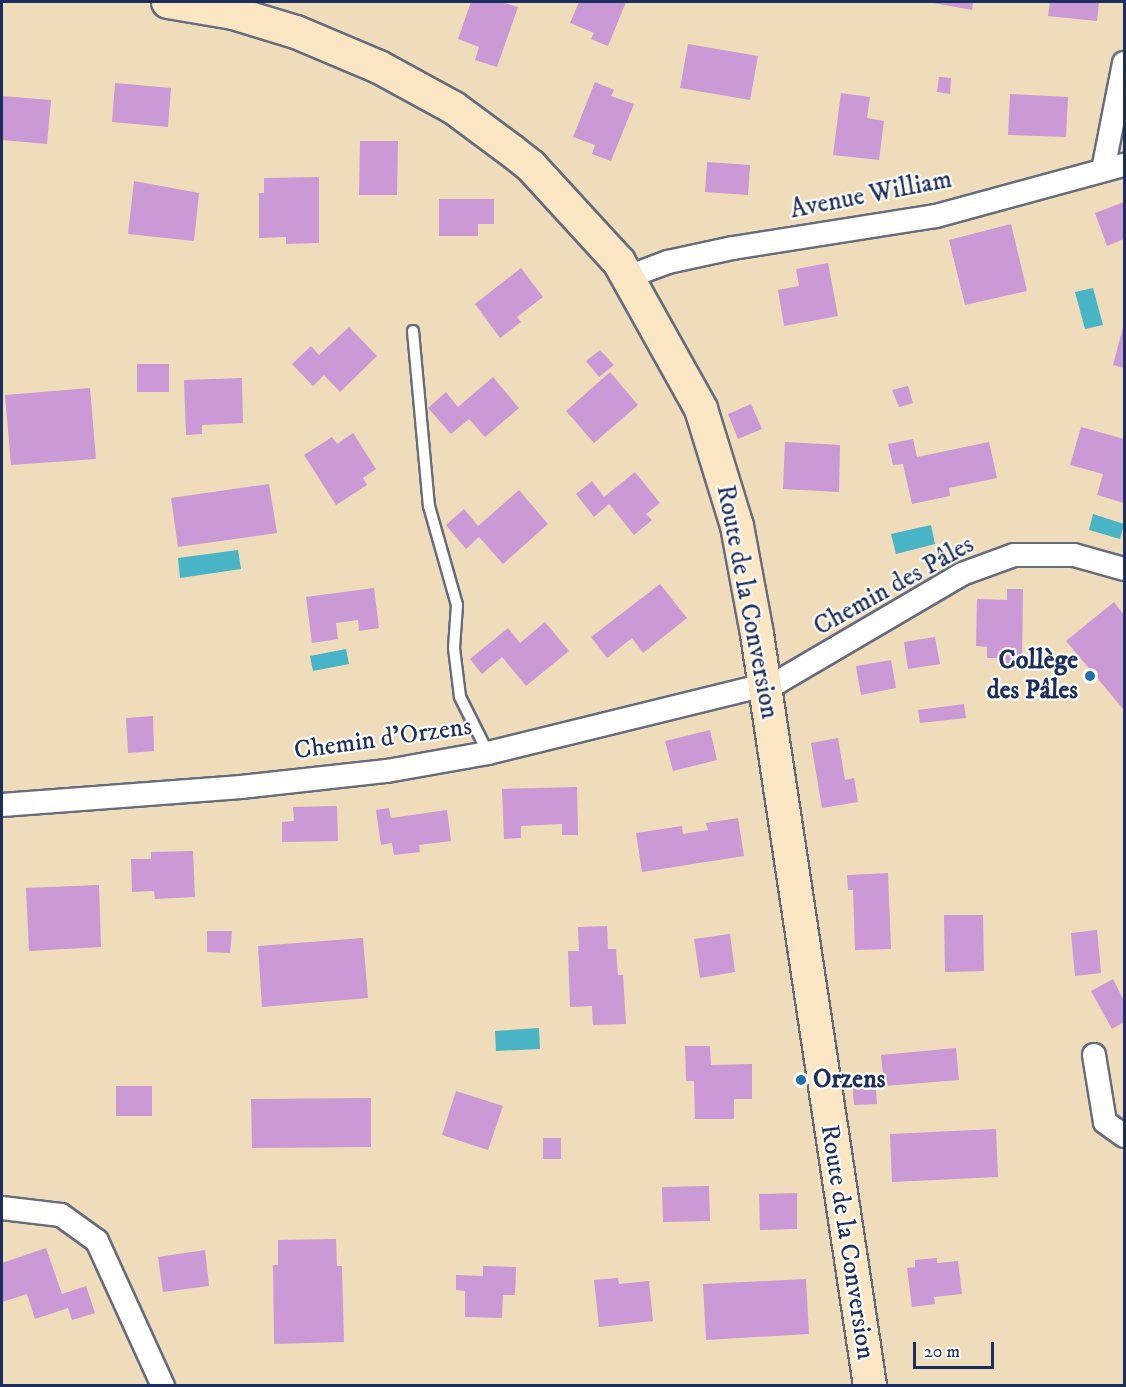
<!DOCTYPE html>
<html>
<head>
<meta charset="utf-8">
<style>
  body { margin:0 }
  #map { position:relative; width:1126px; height:1387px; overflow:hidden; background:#efdcba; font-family:"IM FELL DW Pica",serif }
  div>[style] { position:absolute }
  .water>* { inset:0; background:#48b4c5 }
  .building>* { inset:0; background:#cb99d5 }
  .roads { filter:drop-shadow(2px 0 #656c7e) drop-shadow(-2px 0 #656c7e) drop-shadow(0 2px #656c7e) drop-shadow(0 -2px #656c7e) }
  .service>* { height:10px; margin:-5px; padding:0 5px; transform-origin:5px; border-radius:5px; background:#fff }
  .minor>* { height:22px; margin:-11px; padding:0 11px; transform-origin:11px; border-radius:11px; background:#fff }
  .secondary>* { height:32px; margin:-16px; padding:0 16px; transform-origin:16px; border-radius:16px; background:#fbe6c4 }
  .dots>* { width:16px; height:16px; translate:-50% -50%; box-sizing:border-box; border:3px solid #fdfcf7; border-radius:50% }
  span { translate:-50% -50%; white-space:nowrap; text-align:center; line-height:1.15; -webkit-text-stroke:4.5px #fdfcf7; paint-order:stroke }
  .street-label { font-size:26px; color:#1b2f5e }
  .poi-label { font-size:26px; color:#1b2f5e; font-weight:700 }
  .right { translate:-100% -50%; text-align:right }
  .left { translate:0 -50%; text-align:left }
  .frame { position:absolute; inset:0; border:3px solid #1b2f5e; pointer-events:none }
  .scale { position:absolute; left:913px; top:1342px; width:81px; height:27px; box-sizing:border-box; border:3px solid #1b2f5e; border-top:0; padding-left:8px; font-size:18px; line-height:21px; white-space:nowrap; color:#1b2f5e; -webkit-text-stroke:4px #fdfcf7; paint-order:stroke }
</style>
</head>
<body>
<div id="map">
  <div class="water">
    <div style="clip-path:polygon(1093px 288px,1103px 325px,1085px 329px,1075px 292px)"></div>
    <div style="clip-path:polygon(1093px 514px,1124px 524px,1120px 539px,1089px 530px)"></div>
    <div style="clip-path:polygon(931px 525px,935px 544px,896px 554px,891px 534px)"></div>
    <div style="clip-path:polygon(238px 550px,241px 569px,180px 578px,178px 558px)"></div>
    <div style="clip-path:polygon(346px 649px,349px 664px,313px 671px,310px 656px)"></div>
    <div style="clip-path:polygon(539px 1028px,540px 1049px,496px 1051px,495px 1031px)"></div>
  </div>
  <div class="building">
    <div style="clip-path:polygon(471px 2px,502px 2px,518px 7px,497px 67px,475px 60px,479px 47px,458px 39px)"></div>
    <div style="clip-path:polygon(579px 2px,626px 2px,608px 46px,591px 39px,594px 33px,570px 23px)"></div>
    <div style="clip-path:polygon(928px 2px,973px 2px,972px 10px)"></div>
    <div style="clip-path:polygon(1050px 2px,1099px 2px,1097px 21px,1048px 16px)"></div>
    <div style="clip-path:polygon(688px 44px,758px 56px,750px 100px,680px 88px)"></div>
    <div style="clip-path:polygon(939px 77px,951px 78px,950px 94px,937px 92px)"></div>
    <div style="clip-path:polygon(595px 82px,614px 90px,611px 96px,634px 104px,611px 161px,592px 154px,595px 145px,573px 137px)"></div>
    <div style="clip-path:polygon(115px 83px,171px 88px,168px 127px,112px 122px)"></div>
    <div style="clip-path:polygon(841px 93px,870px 97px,867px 118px,884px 121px,879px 160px,833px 155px)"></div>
    <div style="clip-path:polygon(1010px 94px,1068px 97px,1066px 137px,1008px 135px)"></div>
    <div style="clip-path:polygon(2px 96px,51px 100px,47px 144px,2px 140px)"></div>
    <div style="clip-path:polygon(360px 141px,398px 141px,397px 195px,359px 195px)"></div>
    <div style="clip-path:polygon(707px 162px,750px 165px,748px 195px,705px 192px)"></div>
    <div style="clip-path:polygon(319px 177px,319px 243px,286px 244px,286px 237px,259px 238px,259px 193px,264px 193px,264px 178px)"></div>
    <div style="clip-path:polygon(134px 181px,199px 193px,194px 241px,128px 234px)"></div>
    <div style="clip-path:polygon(439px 199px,494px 199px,494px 224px,478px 224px,478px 236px,439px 236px)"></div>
    <div style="clip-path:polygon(1124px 202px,1124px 239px,1107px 246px,1095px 213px)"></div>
    <div style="clip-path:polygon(1011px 224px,1027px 291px,965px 305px,949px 240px)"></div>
    <div style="clip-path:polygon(828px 263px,838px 316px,784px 326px,778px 290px,799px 286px,796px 269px)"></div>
    <div style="clip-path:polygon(521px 268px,543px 297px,517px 317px,521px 322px,500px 338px,475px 304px)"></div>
    <div style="clip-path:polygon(1124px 323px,1124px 368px,1113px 365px)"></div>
    <div style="clip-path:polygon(349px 327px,377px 356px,340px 392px,324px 375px,313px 386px,292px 364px,311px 346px,319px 355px)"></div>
    <div style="clip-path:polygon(600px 350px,614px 365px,599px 377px,586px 361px)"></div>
    <div style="clip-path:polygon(137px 364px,169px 364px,169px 392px,137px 392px)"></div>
    <div style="clip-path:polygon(610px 372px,638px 405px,594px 443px,566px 411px)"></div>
    <div style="clip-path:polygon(493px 377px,519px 408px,485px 437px,469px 419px,451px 434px,428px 408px,446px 392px,458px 407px)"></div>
    <div style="clip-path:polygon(242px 378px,243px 423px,202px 425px,202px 434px,186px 435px,184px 380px)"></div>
    <div style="clip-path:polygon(908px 386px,913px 403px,899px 407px,892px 390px)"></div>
    <div style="clip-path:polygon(90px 388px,96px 459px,11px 465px,5px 395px)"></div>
    <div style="clip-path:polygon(751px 404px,762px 429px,738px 439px,728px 414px)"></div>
    <div style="clip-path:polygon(1081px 427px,1124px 439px,1124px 503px,1097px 495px,1103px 474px,1070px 465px)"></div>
    <div style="clip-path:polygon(353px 433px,376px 469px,363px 478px,367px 485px,336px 505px,304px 455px,332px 437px,337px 444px)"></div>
    <div style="clip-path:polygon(913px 439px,917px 457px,989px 442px,997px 478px,949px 488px,950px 496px,912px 504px,903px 464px,893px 465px,888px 444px)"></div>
    <div style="clip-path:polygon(785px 442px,840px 445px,839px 492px,783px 489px)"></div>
    <div style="clip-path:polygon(635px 472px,660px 503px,646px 514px,652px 520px,634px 535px,609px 504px,594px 517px,576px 494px,592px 481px,604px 497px)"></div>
    <div style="clip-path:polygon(269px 484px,277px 533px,178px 547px,171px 498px)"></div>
    <div style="clip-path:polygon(519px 490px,548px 524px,503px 564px,479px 537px,466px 549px,446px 525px,464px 509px,478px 526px)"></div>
    <div style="clip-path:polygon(660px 584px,687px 618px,643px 653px,632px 638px,607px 658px,591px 637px)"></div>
    <div style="clip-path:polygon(374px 588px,379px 628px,359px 631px,358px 620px,336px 623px,338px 639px,312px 643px,306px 597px)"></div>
    <div style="clip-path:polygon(1007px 589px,1023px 589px,1022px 669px,1003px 669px,1003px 658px,987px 658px,987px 647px,976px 646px,977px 599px,1007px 600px)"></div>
    <div style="clip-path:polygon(1114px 602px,1124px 615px,1124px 710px,1066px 641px)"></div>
    <div style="clip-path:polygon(545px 622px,569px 651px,526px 686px,502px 657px,482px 674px,470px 659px,508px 628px,520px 643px)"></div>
    <div style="clip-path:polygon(935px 637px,940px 664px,908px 669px,904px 642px)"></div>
    <div style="clip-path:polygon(891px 660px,896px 688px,861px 695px,856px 666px)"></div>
    <div style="clip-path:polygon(964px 704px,966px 718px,920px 723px,918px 710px)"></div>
    <div style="clip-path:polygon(153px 716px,154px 751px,128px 753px,126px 718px)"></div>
    <div style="clip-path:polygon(710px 730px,717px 760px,673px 771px,665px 741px)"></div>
    <div style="clip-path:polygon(838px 738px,845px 780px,854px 778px,858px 802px,822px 808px,811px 743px)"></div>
    <div style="clip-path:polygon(577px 787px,578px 835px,562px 835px,562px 824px,521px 826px,521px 838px,504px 839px,502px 789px)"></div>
    <div style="clip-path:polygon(337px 806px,338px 841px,282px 842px,282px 822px,294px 821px,293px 807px)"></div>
    <div style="clip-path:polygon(389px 808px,391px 818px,447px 810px,451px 841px,419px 845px,420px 852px,394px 855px,392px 843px,381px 845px,376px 810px)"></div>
    <div style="clip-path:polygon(738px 818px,744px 856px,642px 872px,636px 833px,682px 826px,683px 834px,708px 830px,706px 823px)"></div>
    <div style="clip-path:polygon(193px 851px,195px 897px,155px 899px,154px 891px,132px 892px,131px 859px,151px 859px,151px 852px)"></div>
    <div style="clip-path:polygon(888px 873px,891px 949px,855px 950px,853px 890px,848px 890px,847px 875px)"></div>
    <div style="clip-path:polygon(99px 885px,101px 947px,29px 951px,26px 888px)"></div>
    <div style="clip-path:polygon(944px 915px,983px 915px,984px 971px,945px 972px)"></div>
    <div style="clip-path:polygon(607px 926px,608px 949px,616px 949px,618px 975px,623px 975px,626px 1024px,593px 1025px,592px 1006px,570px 1007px,568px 951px,579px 951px,578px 927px)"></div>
    <div style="clip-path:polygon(1097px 930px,1101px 973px,1075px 976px,1071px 933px)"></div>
    <div style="clip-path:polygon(207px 931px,232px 931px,230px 953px,207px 952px)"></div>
    <div style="clip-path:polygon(730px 934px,735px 972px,700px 978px,694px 939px)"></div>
    <div style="clip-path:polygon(363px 938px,368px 998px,262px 1007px,258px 946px)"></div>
    <div style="clip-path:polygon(1113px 979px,1124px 1001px,1124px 1022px,1112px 1029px,1091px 991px)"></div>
    <div style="clip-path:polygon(685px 1046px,710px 1046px,711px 1065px,752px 1064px,752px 1099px,734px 1099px,734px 1119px,695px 1119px,694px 1081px,686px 1081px)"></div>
    <div style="clip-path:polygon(956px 1048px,959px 1080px,884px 1086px,881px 1055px)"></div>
    <div style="clip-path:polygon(875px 1076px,877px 1104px,854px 1105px,852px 1078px)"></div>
    <div style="clip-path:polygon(116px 1086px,152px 1086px,152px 1116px,116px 1116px)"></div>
    <div style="clip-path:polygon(456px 1091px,503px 1106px,488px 1150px,442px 1135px)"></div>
    <div style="clip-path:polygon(371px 1098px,371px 1147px,252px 1148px,251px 1099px)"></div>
    <div style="clip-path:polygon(996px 1129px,998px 1177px,892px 1182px,890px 1134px)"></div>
    <div style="clip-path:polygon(543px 1138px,561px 1138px,561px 1159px,543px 1159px)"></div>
    <div style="clip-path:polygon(709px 1186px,710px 1221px,663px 1222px,662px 1187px)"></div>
    <div style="clip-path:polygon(797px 1193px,797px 1229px,760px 1230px,759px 1194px)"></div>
    <div style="clip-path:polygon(336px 1239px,337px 1266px,342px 1266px,344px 1342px,274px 1344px,273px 1265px,278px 1265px,278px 1240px)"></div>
    <div style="clip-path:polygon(46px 1248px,62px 1294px,86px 1286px,95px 1313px,72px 1320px,68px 1308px,35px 1319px,27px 1294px,2px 1302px,2px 1263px)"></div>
    <div style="clip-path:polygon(205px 1250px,209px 1286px,163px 1292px,158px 1257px)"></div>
    <div style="clip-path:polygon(937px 1258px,937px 1263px,958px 1261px,962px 1294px,934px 1297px,935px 1304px,912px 1307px,907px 1268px,915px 1267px,915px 1260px)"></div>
    <div style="clip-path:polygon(483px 1266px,516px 1267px,515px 1295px,503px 1295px,502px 1318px,465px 1317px,465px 1291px,456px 1290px,456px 1275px,483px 1276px)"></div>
    <div style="clip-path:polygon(618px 1278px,619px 1284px,649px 1281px,653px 1321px,599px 1327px,594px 1280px)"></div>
    <div style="clip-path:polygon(806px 1279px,809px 1334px,706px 1340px,703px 1284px)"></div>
  </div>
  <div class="roads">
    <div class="service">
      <div style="left:413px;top:331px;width:176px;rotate:84.8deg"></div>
      <div style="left:429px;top:506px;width:103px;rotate:74.2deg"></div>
      <div style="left:457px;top:605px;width:43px;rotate:94deg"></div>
      <div style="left:454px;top:648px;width:49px;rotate:83deg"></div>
      <div style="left:460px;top:697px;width:63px;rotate:63.4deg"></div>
    </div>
    <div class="minor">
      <div style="left:1103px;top:170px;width:109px;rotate:-78.9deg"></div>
      <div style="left:628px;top:277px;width:43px;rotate:-20.6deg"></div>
      <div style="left:668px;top:262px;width:66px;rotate:-12.2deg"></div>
      <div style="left:733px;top:248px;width:206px;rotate:-9deg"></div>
      <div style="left:936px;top:216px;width:195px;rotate:-15.2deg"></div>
      <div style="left:2px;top:805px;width:240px;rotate:-4.3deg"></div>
      <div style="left:241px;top:787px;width:147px;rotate:-6.3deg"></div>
      <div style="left:387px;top:771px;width:103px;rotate:-10.1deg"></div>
      <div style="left:488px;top:753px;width:299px;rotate:-13.8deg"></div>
      <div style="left:778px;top:682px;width:213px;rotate:-30.4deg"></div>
      <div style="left:962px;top:574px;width:55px;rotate:-20.1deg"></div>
      <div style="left:1014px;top:555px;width:60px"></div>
      <div style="left:1074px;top:555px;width:52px;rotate:15.6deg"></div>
      <div style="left:1094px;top:1055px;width:68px;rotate:80.7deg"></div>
      <div style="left:1105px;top:1122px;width:24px;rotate:36deg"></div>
      <div style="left:2px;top:1208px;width:59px;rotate:6.8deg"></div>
      <div style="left:61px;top:1215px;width:44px;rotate:35.8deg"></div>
      <div style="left:97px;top:1241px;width:159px;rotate:65.5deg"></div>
    </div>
    <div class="secondary">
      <div style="left:168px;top:2px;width:66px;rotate:9.6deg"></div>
      <div style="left:233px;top:13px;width:66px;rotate:16.8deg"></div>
      <div style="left:296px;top:32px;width:90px;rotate:22.9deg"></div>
      <div style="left:379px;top:67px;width:85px;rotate:28.7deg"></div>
      <div style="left:454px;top:108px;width:72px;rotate:36.6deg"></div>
      <div style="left:512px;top:151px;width:24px;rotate:38deg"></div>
      <div style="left:531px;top:166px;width:130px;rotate:47.5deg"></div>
      <div style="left:619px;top:262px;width:168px;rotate:60.8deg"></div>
      <div style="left:701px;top:409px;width:122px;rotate:72.9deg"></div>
      <div style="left:737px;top:526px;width:110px;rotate:79.5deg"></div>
      <div style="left:757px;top:634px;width:760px;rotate:81.45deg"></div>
    </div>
  </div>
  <div class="dots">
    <div style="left:1090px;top:676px;background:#1f6fb2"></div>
    <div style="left:801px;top:1080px;background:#1f6fb2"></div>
  </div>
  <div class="street-label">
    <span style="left:871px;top:195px;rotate:-11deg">Avenue William</span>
    <span style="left:894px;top:586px;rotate:-29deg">Chemin des Pâles</span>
    <span style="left:747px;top:602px;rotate:79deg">Route de la Conversion</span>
    <span style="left:383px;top:739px;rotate:-8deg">Chemin d'Orzens</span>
    <span style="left:847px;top:1242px;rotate:81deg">Route de la Conversion</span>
  </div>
  <div class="poi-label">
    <span class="right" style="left:1078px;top:676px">Collège<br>des Pâles</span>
    <span class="left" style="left:813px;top:1080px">Orzens</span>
  </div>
  <div class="frame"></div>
  <div class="scale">20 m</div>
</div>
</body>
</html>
